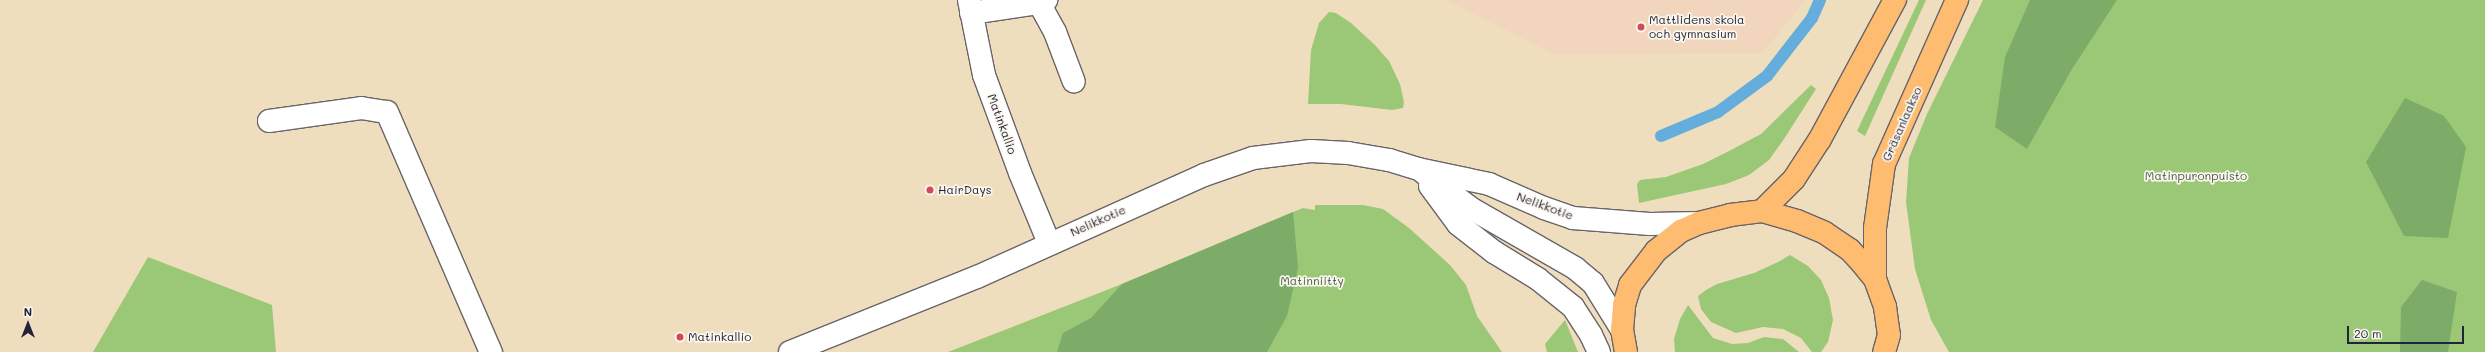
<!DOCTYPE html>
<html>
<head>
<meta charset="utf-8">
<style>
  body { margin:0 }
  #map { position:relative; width:2485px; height:352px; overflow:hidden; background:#efdebd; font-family:Mali,sans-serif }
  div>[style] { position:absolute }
  .built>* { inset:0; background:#f1d5bd }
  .green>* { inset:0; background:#9bc876 }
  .forest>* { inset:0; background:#7cac67 }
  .stream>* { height:12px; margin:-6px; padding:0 6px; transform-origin:6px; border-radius:6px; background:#64addc }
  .roads { filter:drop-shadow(1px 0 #6a6468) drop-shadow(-1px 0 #6a6468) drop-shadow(0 1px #6a6468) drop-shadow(0 -1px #6a6468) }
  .minor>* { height:22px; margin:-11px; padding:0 11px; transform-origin:11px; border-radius:11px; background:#fff }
  .major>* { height:22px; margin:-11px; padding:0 11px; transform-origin:11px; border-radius:11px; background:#fdbc70 }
  .dots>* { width:11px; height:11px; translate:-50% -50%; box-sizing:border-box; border:2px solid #fbf7ec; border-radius:50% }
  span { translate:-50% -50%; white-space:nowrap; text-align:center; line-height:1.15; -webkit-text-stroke:3.5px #fbf7ec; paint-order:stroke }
  .poi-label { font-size:12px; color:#22223b }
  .left { translate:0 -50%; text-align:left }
  .street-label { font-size:12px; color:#22223b }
  .park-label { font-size:12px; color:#4c5c50 }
  .north { position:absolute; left:8px; top:304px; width:40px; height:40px; -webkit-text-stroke:3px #fbf7ec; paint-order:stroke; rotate:0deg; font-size:11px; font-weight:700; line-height:16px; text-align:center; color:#22223b }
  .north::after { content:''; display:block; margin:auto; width:14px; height:18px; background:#22223b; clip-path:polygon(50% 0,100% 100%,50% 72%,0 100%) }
  .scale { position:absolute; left:2347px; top:326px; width:117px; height:18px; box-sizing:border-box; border:2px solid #22223b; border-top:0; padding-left:5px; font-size:12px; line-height:14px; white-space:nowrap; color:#22223b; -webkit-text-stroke:3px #fbf7ec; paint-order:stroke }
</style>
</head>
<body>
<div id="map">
  <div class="built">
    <div style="clip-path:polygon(1446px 0,1806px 0,1762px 53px,1554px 54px)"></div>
  </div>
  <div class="green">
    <div style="clip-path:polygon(1919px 0,1926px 0,1865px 136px,1857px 131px)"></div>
    <div style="clip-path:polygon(1983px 0,2485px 0,2485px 352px,1949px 352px,1931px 320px,1915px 269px,1906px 202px,1909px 158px,1927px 114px)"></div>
    <div style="clip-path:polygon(1329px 12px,1336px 13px,1351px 23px,1375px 45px,1389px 61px,1400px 84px,1404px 102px,1403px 108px,1392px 110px,1341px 104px,1308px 104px,1311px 50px,1319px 23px)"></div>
    <div style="clip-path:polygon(1811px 85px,1816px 89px,1784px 139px,1769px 160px,1749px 175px,1726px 184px,1639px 203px,1637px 184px,1640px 180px,1666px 177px,1703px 164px,1733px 149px,1761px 134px)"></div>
    <div style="clip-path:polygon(1315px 205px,1363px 205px,1383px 209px,1409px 228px,1450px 265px,1466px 285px,1477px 316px,1502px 352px,948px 352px,1122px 284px,1303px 208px,1315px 210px)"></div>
    <div style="clip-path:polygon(1790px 255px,1808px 266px,1821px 280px,1829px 298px,1833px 320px,1828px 342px,1821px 352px,1812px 352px,1801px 338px,1783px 329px,1763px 327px,1736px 333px,1711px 322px,1701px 309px,1698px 296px,1706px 290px,1717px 284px,1754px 273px,1778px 262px)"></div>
    <div style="clip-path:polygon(148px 257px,272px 305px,276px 352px,93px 352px)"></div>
    <div style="clip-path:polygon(1688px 305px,1713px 338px,1732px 344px,1748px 343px,1764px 337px,1783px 339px,1799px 352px,1675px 352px,1674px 339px,1680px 319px)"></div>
    <div style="clip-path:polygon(1565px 320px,1578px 352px,1547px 352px,1545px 344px)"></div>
  </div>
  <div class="forest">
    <div style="clip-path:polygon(2030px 0,2117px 0,2072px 69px,2027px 149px,1995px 127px,2005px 57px)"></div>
    <div style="clip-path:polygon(2405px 98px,2444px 116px,2466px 147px,2448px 238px,2404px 236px,2366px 162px)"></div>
    <div style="clip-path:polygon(1293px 212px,1298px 268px,1287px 316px,1267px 352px,1057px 352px,1063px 333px,1091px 318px,1122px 284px)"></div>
    <div style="clip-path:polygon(2422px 280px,2457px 292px,2448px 352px,2400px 352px,2401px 307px)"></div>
  </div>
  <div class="stream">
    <div style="left:1661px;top:136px;width:62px;rotate:-22.8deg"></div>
    <div style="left:1718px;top:112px;width:61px;rotate:-36.3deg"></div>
    <div style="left:1767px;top:76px;width:73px;rotate:-52.2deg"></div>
    <div style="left:1812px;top:18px;width:20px;rotate:-66deg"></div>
  </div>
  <div class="roads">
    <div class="minor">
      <div style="left:969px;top:0;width:76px;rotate:78.7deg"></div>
      <div style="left:984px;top:75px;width:104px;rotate:69.8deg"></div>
      <div style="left:1020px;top:173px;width:76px;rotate:67.5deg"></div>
      <div style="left:1039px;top:3px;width:33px;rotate:61deg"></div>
      <div style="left:1055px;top:32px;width:53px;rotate:69.2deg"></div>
      <div style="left:971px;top:13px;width:69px;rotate:-8.4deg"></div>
      <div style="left:1039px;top:3px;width:8px;rotate:-23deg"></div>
      <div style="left:269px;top:121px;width:93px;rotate:-8deg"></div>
      <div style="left:361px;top:108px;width:26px;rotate:9deg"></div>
      <div style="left:387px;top:112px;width:262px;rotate:66.6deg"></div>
      <div style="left:1424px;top:173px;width:60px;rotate:36.9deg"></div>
      <div style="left:1472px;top:209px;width:119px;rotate:29.8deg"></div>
      <div style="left:1575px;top:268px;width:23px;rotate:40deg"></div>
      <div style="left:1593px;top:283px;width:55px;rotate:58.3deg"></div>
      <div style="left:1430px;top:186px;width:47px;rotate:53.6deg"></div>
      <div style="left:1458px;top:224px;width:46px;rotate:37.9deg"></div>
      <div style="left:1494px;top:252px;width:52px;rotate:31.5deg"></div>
      <div style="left:1538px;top:279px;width:45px;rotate:38.7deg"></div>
      <div style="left:1573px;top:307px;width:33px;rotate:57deg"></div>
      <div style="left:1591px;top:335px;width:19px;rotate:65deg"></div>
      <div style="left:790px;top:352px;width:201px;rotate:-21.9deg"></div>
      <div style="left:977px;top:277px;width:249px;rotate:-24.2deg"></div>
      <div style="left:1204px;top:175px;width:52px;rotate:-19.1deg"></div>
      <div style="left:1253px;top:158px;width:58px;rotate:-6.9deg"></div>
      <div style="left:1311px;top:151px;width:37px;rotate:3deg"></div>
      <div style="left:1348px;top:153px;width:42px;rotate:9.7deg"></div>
      <div style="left:1389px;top:160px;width:30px;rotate:17deg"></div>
      <div style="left:1418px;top:169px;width:73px;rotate:11.9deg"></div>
      <div style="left:1489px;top:184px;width:60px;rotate:23.6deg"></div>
      <div style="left:1544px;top:208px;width:31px;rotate:19deg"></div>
      <div style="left:1573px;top:218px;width:77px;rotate:4.5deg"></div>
      <div style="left:1650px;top:224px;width:49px;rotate:-1.2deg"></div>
    </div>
    <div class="major">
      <div style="left:1762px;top:211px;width:45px;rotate:-45deg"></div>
      <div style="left:1794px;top:179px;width:48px;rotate:-57deg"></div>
      <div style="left:1820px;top:139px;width:158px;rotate:-61.7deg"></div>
      <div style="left:1875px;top:279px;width:51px;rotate:-90deg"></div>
      <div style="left:1875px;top:228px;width:65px;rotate:-82deg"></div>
      <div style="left:1884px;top:164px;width:180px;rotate:-66deg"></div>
      <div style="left:1626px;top:352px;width:22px;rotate:-100deg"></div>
      <div style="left:1622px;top:330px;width:25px;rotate:-85deg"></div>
      <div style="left:1624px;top:305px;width:21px;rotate:-73deg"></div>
      <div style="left:1630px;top:285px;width:43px;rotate:-52.6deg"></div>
      <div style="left:1656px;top:251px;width:32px;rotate:-39deg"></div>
      <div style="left:1681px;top:231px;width:20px;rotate:-24deg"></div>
      <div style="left:1699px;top:223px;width:32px;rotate:-14deg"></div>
      <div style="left:1730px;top:215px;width:32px;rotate:-7deg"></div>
      <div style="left:1762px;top:211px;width:36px;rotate:16deg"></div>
      <div style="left:1797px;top:221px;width:30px;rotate:23deg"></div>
      <div style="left:1825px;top:233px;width:30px;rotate:34deg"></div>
      <div style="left:1850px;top:250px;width:18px;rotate:47deg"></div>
      <div style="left:1862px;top:263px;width:21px;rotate:51deg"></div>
      <div style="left:1875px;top:279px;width:30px;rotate:70deg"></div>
      <div style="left:1885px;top:307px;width:28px;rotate:82deg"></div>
      <div style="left:1889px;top:335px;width:18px;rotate:106deg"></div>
    </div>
  </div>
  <div class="dots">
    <div style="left:1641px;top:27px;background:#d1495b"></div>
    <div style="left:930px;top:190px;background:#d1495b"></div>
    <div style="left:680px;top:337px;background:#d1495b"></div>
  </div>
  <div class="poi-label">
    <span class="left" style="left:1649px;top:27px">Mattlidens skola<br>och gymnasium</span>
    <span class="left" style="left:938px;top:190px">HairDays</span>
    <span class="left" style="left:688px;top:337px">Matinkallio</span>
  </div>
  <div class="street-label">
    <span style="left:1002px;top:124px;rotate:70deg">Matinkallio</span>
    <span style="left:1902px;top:124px;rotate:-66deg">Gräsanlaakso</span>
    <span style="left:1545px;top:206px;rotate:20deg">Nelikkotie</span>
    <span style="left:1098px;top:221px;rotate:-24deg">Nelikkotie</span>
  </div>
  <div class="park-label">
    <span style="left:2196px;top:176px">Matinpuronpuisto</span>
    <span style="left:1312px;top:281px">Matinniitty</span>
  </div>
  <div class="north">N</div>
  <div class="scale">20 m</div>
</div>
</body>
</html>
